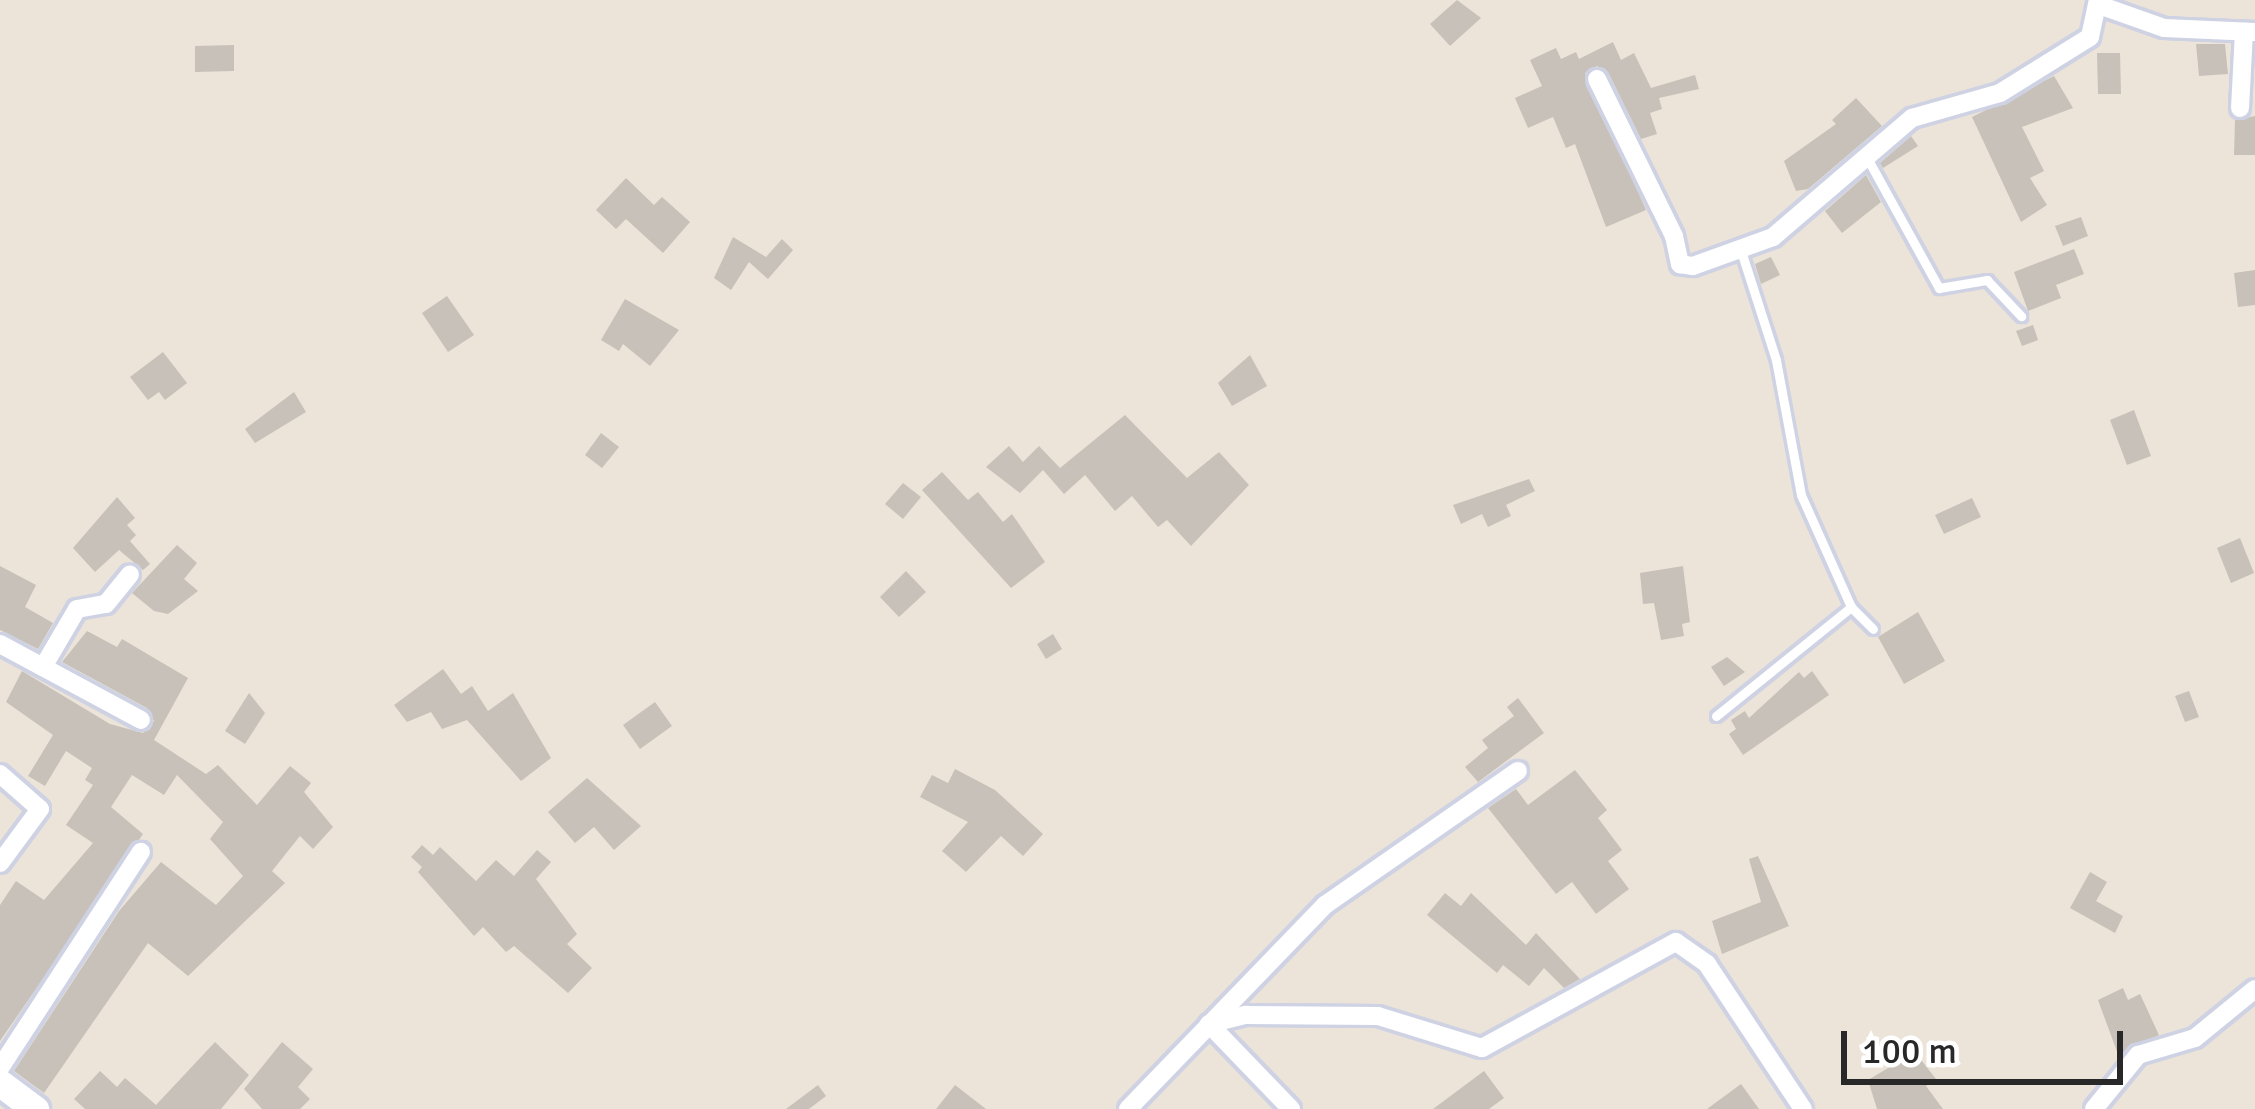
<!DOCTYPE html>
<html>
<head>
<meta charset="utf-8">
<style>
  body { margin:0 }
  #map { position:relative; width:2255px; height:1109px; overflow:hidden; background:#ece4d9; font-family:Signika,sans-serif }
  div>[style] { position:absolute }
  .building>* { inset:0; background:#c7c1b9 }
  .roads { filter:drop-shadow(3px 0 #ced2e3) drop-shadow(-3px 0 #ced2e3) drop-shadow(0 3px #ced2e3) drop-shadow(0 -3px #ced2e3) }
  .lane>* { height:9px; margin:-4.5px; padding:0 4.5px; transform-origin:4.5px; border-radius:4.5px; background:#fff }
  .street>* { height:18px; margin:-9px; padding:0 9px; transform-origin:9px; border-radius:9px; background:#fff }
  .secondary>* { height:27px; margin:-13.5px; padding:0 13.5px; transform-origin:13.5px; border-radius:13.5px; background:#fff }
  span { translate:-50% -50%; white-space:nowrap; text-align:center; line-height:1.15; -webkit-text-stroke:10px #fff; paint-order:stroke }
  .scale { position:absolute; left:1841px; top:1031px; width:282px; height:54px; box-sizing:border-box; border:6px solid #282828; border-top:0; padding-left:15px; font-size:36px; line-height:42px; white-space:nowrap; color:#282828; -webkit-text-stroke:9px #fff; paint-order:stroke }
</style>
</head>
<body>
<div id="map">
  <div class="building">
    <div style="clip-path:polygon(1457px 0,1481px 18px,1450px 46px,1430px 24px)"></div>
    <div style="clip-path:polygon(1613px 42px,1621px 60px,1634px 53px,1651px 88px,1695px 75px,1699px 89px,1659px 98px,1662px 109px,1650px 113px,1657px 134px,1641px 139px,1608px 72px,1597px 66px,1585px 73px,1646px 210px,1606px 227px,1575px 144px,1566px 148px,1553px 117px,1528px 128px,1515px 98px,1542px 86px,1530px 60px,1556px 48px,1561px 59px,1576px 52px,1579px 59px)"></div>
    <div style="clip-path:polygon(2196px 44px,2225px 44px,2228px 74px,2199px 76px)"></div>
    <div style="clip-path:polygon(234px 45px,234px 71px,195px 72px,195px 46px)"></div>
    <div style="clip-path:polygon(2097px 53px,2120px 53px,2121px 94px,2098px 94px)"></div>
    <div style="clip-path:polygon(2054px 76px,2073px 108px,2022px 127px,2044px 171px,2030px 178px,2047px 205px,2021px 222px,1972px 117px)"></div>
    <div style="clip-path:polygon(1856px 98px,1882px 126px,1808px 189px,1796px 191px,1784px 161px,1836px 124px,1832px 120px)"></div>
    <div style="clip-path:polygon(2255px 116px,2255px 155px,2234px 155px,2235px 120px)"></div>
    <div style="clip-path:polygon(1911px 136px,1918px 146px,1883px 168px,1880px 163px)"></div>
    <div style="clip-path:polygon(1866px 175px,1881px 202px,1842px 233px,1825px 211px)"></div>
    <div style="clip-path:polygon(626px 178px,654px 205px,662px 197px,690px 222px,663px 253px,626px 219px,616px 229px,596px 210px)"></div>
    <div style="clip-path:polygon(2081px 217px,2088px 236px,2063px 246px,2055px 226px)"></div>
    <div style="clip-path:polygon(733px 237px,766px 257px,782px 239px,793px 250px,768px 279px,749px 262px,731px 290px,714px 278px)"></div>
    <div style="clip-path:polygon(2074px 249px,2084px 274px,2056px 285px,2061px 298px,2028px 311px,2014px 272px)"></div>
    <div style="clip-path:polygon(1771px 257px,1780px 275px,1761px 284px,1755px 264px)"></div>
    <div style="clip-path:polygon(2255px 270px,2255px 305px,2238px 307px,2234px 273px)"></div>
    <div style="clip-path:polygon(447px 296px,474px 335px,448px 352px,422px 313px)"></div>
    <div style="clip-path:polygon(625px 299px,679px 330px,650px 366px,623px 344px,619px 351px,601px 340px)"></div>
    <div style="clip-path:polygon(2033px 325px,2038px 340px,2022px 346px,2016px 331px)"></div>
    <div style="clip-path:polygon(163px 352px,187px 383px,165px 400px,159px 392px,148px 400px,130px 377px)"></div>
    <div style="clip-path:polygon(1250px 355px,1267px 386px,1232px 406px,1218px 383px)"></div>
    <div style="clip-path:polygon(294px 392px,306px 412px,255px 443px,245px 429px)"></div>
    <div style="clip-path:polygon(2134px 410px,2151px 456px,2127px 465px,2110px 420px)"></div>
    <div style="clip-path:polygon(1125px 415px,1187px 478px,1219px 452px,1249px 485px,1191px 546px,1167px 520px,1158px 527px,1132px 496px,1115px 511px,1085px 475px,1064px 494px,1043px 470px,1020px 493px,986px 467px,1009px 446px,1023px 462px,1039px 446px,1060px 468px)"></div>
    <div style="clip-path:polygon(601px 433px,619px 447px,602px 468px,585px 455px)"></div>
    <div style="clip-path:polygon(942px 472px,968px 500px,978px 492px,1003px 522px,1012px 514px,1045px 562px,1011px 588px,922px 490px)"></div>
    <div style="clip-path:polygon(1529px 479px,1535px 491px,1506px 505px,1511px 516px,1488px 527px,1482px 514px,1461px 524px,1453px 505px)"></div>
    <div style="clip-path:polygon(903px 483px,921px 497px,903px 519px,885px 504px)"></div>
    <div style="clip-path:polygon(117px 497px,135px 518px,127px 525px,136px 535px,130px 541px,150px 564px,143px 570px,119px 550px,95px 572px,73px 548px)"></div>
    <div style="clip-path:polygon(1972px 498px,1981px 517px,1944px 534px,1935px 515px)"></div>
    <div style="clip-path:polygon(2240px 538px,2254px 573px,2231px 583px,2217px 548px)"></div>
    <div style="clip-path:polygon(177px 545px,197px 563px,184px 579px,198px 591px,168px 614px,154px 611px,132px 593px)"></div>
    <div style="clip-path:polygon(0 566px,36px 585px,25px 607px,53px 623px,38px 649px,0 630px)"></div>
    <div style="clip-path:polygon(1683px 566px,1690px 622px,1682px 624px,1684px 636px,1661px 640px,1654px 603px,1643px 604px,1640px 573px)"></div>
    <div style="clip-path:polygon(906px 571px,926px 592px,899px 617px,880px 597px)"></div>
    <div style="clip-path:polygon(1918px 612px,1945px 661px,1904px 684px,1878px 637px)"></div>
    <div style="clip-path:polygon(87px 631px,117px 647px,122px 639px,188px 678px,154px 740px,206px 774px,218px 765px,257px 805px,290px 766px,311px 783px,304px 792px,333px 827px,313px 849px,300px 836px,272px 871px,285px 883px,188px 976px,148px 943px,44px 1093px,14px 1071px,119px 911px,161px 862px,216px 905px,243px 876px,210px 839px,223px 822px,177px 775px,164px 795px,132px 775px,111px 807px,143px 834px,0 1041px,0 905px,16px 881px,44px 900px,93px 843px,66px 825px,93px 785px,85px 780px,92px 768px,66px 751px,45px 786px,28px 776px,53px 735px,6px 702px,22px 671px,110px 724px,143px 733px,154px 721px,147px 708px,62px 662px)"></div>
    <div style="clip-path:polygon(1053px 634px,1062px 649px,1046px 659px,1037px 644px)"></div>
    <div style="clip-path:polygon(1727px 657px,1745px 672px,1724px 686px,1711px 667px)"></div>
    <div style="clip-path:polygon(443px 669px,461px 694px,472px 686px,488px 711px,513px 693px,551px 758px,521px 781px,467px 720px,442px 729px,431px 712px,407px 722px,394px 705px)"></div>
    <div style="clip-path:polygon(1812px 671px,1829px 695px,1743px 755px,1729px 734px,1736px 729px,1731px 720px,1745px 711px,1749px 718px,1799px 672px,1804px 678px)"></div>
    <div style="clip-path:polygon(2189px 691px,2199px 717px,2185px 722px,2175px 696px)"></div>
    <div style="clip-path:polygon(249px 693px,265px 713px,245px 744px,225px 731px)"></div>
    <div style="clip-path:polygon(1518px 698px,1544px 733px,1478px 782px,1465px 767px,1488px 748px,1482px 740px,1514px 716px,1507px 707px)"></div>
    <div style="clip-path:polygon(655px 702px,672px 726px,640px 749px,623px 725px)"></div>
    <div style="clip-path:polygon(955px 769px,995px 790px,1043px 834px,1023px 856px,1001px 836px,966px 872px,942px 851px,968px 822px,920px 797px,932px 775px,948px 783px)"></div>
    <div style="clip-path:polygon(1575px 770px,1607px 810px,1598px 818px,1622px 850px,1608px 861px,1629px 889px,1596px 914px,1572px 882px,1556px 894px,1488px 808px,1516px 789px,1528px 805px)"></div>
    <div style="clip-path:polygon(587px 778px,641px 826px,614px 850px,594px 827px,575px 843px,548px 812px)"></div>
    <div style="clip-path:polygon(422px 845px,433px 855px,440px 847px,476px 881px,496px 860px,514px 876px,537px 850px,551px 862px,536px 879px,577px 934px,567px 944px,592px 968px,568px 993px,514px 946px,506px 952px,483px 927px,474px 936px,418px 872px,422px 867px,411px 857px)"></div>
    <div style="clip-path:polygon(1758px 856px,1789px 926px,1722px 954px,1712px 921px,1761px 902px,1749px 859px)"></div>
    <div style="clip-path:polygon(2090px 872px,2107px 882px,2096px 901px,2123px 916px,2115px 933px,2070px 908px)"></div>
    <div style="clip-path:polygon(1445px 893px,1461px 906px,1471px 893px,1526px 945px,1536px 933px,1580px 979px,1564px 988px,1544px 968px,1529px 986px,1503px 965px,1497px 973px,1427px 915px)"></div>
    <div style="clip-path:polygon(2123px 988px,2128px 1000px,2140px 994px,2159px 1035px,2119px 1057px,2098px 1000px)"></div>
    <div style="clip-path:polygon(215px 1042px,249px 1075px,221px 1109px,85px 1109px,74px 1099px,100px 1071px,117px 1087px,125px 1078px,156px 1105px)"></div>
    <div style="clip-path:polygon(282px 1042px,313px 1069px,298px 1087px,310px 1099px,300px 1109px,262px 1109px,244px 1089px)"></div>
    <div style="clip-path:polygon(1915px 1052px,1936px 1079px,1926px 1086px,1943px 1109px,1877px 1109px,1868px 1080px)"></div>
    <div style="clip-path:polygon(1484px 1071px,1504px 1098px,1489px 1109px,1433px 1109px)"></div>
    <div style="clip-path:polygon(1741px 1084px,1759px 1109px,1707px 1109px)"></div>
    <div style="clip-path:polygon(818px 1085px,826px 1096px,809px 1109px,786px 1109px)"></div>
    <div style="clip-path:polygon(955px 1085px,986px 1109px,936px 1109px)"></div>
  </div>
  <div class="roads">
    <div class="lane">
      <div style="left:1866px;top:156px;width:151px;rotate:61.1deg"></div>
      <div style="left:1939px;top:288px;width:49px;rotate:-9.5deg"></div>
      <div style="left:1987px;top:280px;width:50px;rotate:46.6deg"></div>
      <div style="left:1742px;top:254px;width:111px;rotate:72.2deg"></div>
      <div style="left:1776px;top:360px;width:137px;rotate:79.5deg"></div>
      <div style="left:1801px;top:495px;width:123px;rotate:65.9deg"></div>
      <div style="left:1851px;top:607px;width:31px;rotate:45deg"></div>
      <div style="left:1716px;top:716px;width:174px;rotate:-38.9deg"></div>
    </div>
    <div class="street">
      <div style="left:2099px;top:5px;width:69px;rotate:19.5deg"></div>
      <div style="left:2164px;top:28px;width:91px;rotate:2.5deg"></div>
      <div style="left:1597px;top:79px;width:175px;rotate:63.9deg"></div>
      <div style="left:1674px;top:236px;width:29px;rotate:78deg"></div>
      <div style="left:1680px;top:264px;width:13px;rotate:9deg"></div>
      <div style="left:1693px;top:266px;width:85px;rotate:-19.9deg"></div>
      <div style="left:1773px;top:237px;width:183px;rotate:-40.6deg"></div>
      <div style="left:1912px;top:118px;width:91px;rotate:-15.9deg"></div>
      <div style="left:2000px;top:93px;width:106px;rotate:-31.9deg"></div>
      <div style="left:2090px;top:37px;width:38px;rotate:-78deg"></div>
      <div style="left:2240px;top:108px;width:76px;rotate:-87deg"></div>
      <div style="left:0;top:644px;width:160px;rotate:28.3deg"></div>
      <div style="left:43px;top:667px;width:67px;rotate:-59.6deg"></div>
      <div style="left:77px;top:609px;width:29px;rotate:-10deg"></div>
      <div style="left:106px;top:604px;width:38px;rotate:-51deg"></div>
      <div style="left:0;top:774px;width:53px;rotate:41.2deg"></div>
      <div style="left:40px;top:809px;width:67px;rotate:126.5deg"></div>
      <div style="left:0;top:1068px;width:258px;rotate:-56.9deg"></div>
      <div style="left:1128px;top:1109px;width:284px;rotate:-46deg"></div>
      <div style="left:1325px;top:905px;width:235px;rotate:-34.8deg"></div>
      <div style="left:1291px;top:1109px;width:118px;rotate:-134deg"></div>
      <div style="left:1209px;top:1024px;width:38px;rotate:-14deg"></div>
      <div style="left:1246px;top:1015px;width:132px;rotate:0.4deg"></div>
      <div style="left:1378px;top:1016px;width:109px;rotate:17.1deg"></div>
      <div style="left:1482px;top:1048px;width:221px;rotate:-28.7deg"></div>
      <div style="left:1676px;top:942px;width:38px;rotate:35deg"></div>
      <div style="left:1707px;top:964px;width:174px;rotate:56.5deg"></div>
      <div style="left:2094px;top:1109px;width:70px;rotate:-50.8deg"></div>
      <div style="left:2138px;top:1055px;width:59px;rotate:-16.6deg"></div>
      <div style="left:2195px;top:1038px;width:77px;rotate:-39.2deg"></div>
    </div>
    <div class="secondary">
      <div style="left:0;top:1083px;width:44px;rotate:36.6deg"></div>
    </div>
  </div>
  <div class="scale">100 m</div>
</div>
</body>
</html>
